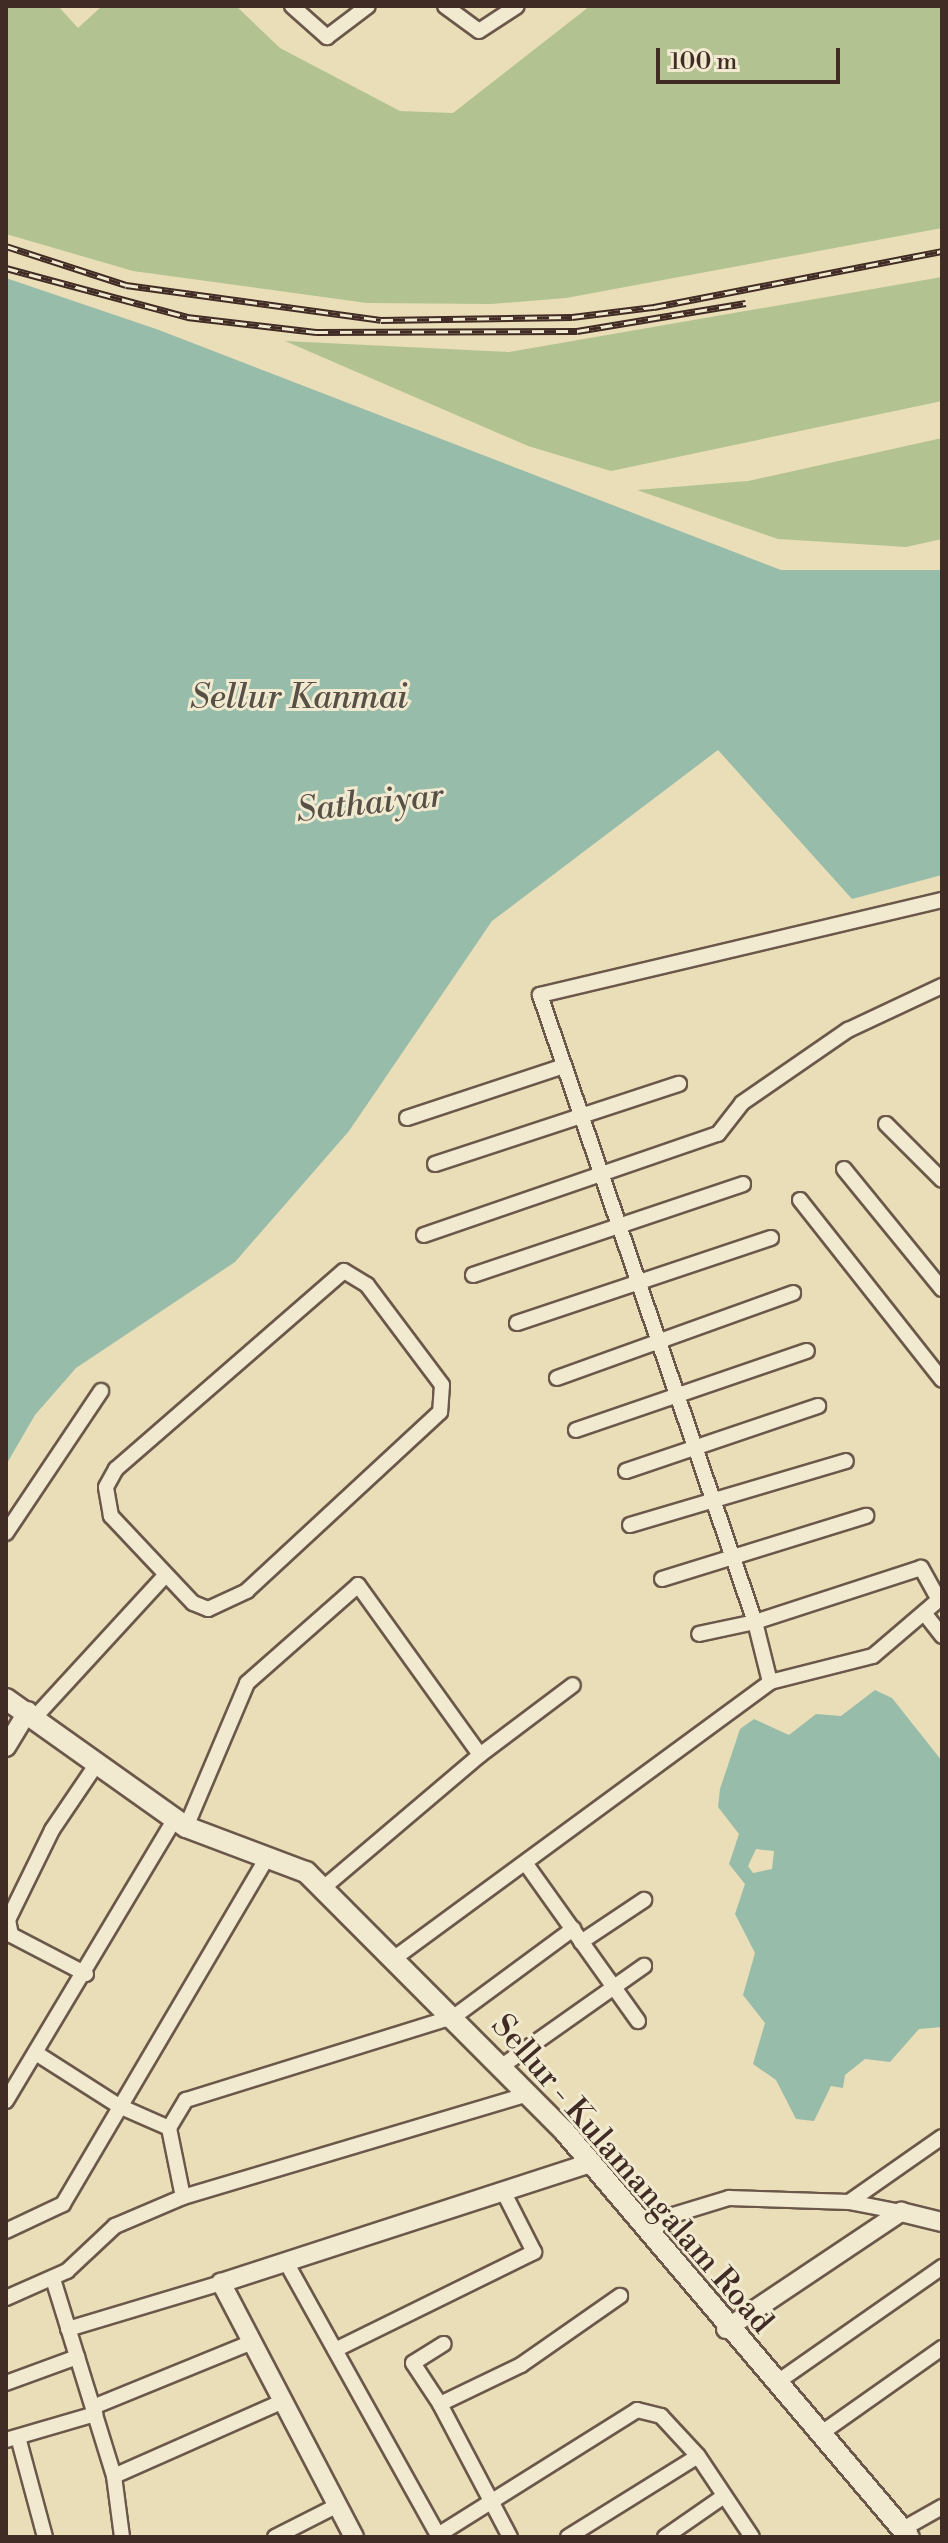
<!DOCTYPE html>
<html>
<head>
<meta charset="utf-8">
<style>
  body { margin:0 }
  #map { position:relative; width:948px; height:2543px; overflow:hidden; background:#e9deb7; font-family:"Libre Bodoni",serif }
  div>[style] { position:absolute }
  .green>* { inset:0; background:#b3c291 }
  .water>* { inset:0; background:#98bcaa }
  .roads { filter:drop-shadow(2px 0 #6b584a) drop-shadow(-2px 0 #6b584a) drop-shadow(0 2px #6b584a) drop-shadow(0 -2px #6b584a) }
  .minor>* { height:14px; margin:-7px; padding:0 7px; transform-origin:7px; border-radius:7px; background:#f1ead0 }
  .tertiary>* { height:18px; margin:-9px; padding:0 9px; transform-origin:9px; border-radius:9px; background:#f1ead0 }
  .secondary>* { height:20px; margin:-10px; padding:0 10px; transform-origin:10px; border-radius:10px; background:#f1ead0 }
  .rail>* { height:7px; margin-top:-3.5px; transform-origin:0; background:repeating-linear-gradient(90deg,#f1ead0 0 12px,#412c25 0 24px); box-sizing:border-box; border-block:2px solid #412c25 }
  span { translate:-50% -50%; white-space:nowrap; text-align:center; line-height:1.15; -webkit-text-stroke:6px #f1ead0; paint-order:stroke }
  .street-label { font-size:32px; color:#412c25 }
  .water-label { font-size:34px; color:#575046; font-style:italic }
  .frame { position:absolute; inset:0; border:8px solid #412c25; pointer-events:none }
  .scale { position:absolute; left:656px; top:48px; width:184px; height:36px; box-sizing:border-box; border:4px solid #412c25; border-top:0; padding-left:10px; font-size:24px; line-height:28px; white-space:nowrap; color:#412c25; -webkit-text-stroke:6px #f1ead0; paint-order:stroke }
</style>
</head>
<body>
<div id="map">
  <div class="green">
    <div style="clip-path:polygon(6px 6px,58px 6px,78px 28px,102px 6px,236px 6px,280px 48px,400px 111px,453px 113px,590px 6px,942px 6px,942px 228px,566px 298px,491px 304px,367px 303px,133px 271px,6px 234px)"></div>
    <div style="clip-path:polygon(942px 277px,942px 401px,611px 471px,528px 446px,285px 341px,509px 352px)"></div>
    <div style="clip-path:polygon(942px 438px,942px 539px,906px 547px,778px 539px,637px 490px,748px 481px)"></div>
  </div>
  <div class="water">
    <div style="clip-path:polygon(6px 278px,159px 330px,781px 570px,942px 570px,942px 875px,852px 899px,718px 750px,492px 921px,349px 1131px,235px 1262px,76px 1368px,35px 1415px,6px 1465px)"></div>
    <div style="clip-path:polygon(evenodd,875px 1690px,892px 1698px,942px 1761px,942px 2027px,919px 2029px,890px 2062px,865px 2059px,845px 2075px,843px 2088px,831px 2086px,814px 2121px,796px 2119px,776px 2080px,753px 2064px,765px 2023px,743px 1995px,755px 1953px,735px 1914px,745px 1884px,729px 1864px,739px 1834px,718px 1807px,720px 1789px,740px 1729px,754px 1719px,789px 1735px,816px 1714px,841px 1716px,875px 1690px,756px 1849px,774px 1851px,772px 1869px,753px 1873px,748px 1866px,756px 1849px)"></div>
  </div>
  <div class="roads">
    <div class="minor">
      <div style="left:292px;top:6px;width:47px;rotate:41.5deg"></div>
      <div style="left:327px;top:37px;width:51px;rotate:-37.1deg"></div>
      <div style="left:445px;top:6px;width:42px;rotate:36.3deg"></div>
      <div style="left:479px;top:31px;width:45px;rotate:-33.3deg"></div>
      <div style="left:407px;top:1118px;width:165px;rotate:-18.3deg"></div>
      <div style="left:886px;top:1124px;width:79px;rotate:45deg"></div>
      <div style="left:435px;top:1164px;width:257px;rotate:-18.2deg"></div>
      <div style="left:844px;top:1169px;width:155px;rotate:50.8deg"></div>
      <div style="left:800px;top:1200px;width:229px;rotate:51.7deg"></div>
      <div style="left:424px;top:1235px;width:311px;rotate:-19deg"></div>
      <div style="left:718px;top:1134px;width:39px;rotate:-52deg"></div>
      <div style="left:742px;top:1103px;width:129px;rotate:-34.6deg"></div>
      <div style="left:848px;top:1030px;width:104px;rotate:-25.1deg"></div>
      <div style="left:344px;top:1271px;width:27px;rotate:31deg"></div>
      <div style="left:367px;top:1285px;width:125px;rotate:53.1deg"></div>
      <div style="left:442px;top:1385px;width:27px;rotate:94deg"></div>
      <div style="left:440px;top:1412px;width:263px;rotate:137.2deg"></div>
      <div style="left:247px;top:1591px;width:43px;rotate:155.2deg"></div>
      <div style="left:208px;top:1609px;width:16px;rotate:-158deg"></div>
      <div style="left:193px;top:1603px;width:120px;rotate:-133.3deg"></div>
      <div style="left:111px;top:1516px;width:29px;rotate:-100deg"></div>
      <div style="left:106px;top:1487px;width:21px;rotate:-61deg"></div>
      <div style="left:116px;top:1469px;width:302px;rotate:-41deg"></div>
      <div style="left:473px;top:1275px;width:285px;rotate:-18.6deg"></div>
      <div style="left:517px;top:1323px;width:268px;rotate:-18.5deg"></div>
      <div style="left:557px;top:1378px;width:251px;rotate:-19.8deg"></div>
      <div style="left:576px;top:1430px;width:244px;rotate:-18.9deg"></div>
      <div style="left:626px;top:1471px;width:203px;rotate:-18.7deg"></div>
      <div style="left:630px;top:1525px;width:225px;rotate:-16.5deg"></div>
      <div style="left:6px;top:1533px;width:171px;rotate:-56.2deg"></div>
      <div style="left:662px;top:1579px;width:214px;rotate:-17.2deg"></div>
      <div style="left:939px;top:1600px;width:37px;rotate:-119deg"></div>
      <div style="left:921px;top:1568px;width:175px;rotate:162deg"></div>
      <div style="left:755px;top:1622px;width:663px;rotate:-108.93deg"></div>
      <div style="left:540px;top:995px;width:413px;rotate:-13.3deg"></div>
      <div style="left:925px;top:1614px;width:28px;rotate:52deg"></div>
      <div style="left:770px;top:1682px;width:106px;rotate:-14.2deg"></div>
      <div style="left:873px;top:1656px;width:91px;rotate:-40.5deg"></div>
      <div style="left:35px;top:1717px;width:188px;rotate:-47.4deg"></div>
      <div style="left:480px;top:1755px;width:116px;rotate:-37deg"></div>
      <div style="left:186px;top:1827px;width:156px;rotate:-67deg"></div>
      <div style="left:247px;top:1683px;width:148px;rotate:-41.4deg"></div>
      <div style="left:358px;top:1585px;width:209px;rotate:54.3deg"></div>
      <div style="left:480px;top:1755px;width:206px;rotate:139.7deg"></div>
      <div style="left:526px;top:1864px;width:193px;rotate:54.5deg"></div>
      <div style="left:581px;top:1942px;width:76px;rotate:-33.7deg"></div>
      <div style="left:396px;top:1957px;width:464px;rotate:-36.3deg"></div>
      <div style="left:770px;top:1682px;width:62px;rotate:-104deg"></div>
      <div style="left:755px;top:1622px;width:57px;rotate:167.9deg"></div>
      <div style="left:86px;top:1974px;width:85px;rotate:-152.5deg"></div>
      <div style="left:11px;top:1935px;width:15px;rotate:-101deg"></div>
      <div style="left:8px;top:1920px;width:100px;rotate:-63.9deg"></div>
      <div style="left:52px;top:1830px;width:78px;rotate:-55.9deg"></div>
      <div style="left:39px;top:2055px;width:95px;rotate:32.5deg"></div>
      <div style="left:119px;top:2106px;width:55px;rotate:23.7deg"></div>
      <div style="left:502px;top:2066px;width:174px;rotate:-35.2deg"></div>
      <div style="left:6px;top:2101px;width:327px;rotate:-59.1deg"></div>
      <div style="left:183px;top:2197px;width:70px;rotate:-101.5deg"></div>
      <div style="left:169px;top:2128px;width:33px;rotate:-59deg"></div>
      <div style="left:186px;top:2100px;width:282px;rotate:-17.3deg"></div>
      <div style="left:455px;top:2016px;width:147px;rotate:-36.4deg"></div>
      <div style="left:901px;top:2212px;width:53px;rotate:-169.1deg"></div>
      <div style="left:849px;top:2202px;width:113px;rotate:-35deg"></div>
      <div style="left:6px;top:2231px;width:63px;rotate:-25.3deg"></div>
      <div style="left:63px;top:2204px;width:402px;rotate:-59.5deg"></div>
      <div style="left:648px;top:2234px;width:28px;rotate:-39deg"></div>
      <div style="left:670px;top:2216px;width:62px;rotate:-17deg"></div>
      <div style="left:729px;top:2198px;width:120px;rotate:1.9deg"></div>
      <div style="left:286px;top:2262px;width:315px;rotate:60.9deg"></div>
      <div style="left:53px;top:2279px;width:206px;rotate:72.8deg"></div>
      <div style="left:114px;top:2476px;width:185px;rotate:-23.9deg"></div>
      <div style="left:6px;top:2298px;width:67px;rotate:-23.9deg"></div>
      <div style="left:67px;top:2271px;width:66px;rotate:-43.2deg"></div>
      <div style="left:115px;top:2226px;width:74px;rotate:-23.1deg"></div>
      <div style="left:183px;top:2197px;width:361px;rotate:-16.6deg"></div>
      <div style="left:68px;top:2329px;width:160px;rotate:-16.7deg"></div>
      <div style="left:335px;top:2350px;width:222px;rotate:-26.2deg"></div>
      <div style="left:534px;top:2252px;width:68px;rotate:-116.9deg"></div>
      <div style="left:6px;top:2383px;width:76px;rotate:-20.1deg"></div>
      <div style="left:776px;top:2383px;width:203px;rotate:-34.9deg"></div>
      <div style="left:440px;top:2404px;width:49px;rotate:-123.4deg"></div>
      <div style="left:413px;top:2363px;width:36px;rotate:-32deg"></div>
      <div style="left:93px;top:2407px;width:172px;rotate:-22.2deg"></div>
      <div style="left:820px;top:2434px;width:149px;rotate:-35.2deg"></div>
      <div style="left:18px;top:2437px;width:104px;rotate:74.9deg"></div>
      <div style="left:6px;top:2440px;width:93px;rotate:-16.3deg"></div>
      <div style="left:114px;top:2476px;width:62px;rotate:82.5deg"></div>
      <div style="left:903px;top:2529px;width:45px;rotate:-29.4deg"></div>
      <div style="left:438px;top:2535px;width:235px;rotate:-32.1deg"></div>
      <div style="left:637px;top:2410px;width:25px;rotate:14deg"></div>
      <div style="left:661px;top:2416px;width:54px;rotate:47.2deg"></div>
      <div style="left:275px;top:2537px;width:71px;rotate:-26.9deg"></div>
      <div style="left:510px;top:2537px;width:150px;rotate:-117.8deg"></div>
      <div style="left:440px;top:2404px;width:90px;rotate:-25.7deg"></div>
      <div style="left:521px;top:2365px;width:121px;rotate:-34.9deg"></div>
      <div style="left:568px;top:2537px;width:153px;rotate:-31.9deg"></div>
      <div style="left:698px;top:2456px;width:97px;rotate:56.3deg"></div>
      <div style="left:665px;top:2537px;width:72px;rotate:-34.8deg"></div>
    </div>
    <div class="tertiary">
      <div style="left:6px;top:1747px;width:42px;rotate:-58.6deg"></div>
      <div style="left:726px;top:2329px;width:211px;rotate:-33.8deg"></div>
      <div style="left:901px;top:2212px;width:42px;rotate:13.7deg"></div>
      <div style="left:354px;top:2537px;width:287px;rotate:-117.6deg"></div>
      <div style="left:221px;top:2283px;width:388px;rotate:-18deg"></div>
    </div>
    <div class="secondary">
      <div style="left:6px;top:1699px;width:221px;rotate:35.4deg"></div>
      <div style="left:186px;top:1827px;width:128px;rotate:20.6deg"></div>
      <div style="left:306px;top:1872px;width:367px;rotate:45.1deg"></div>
      <div style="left:565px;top:2132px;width:531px;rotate:49.66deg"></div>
    </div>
  </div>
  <div class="rail">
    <div style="left:6px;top:246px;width:126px;rotate:18deg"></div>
    <div style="left:126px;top:285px;width:257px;rotate:7.8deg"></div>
    <div style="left:381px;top:320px;width:191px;rotate:-0.9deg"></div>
    <div style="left:572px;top:317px;width:83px;rotate:-7deg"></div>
    <div style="left:654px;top:307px;width:293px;rotate:-11deg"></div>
    <div style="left:6px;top:268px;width:188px;rotate:15.1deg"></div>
    <div style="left:187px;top:317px;width:130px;rotate:6.6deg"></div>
    <div style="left:316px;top:332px;width:261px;rotate:-0.2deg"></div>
    <div style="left:577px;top:331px;width:171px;rotate:-9.4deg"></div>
  </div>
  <div class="street-label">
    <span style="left:632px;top:2174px;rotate:49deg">Sellur - Kulamangalam Road</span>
  </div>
  <div class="water-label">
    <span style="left:299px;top:699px">Sellur Kanmai</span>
    <span style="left:370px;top:804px;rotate:-6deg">Sathaiyar</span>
  </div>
  <div class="frame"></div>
  <div class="scale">100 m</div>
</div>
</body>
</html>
